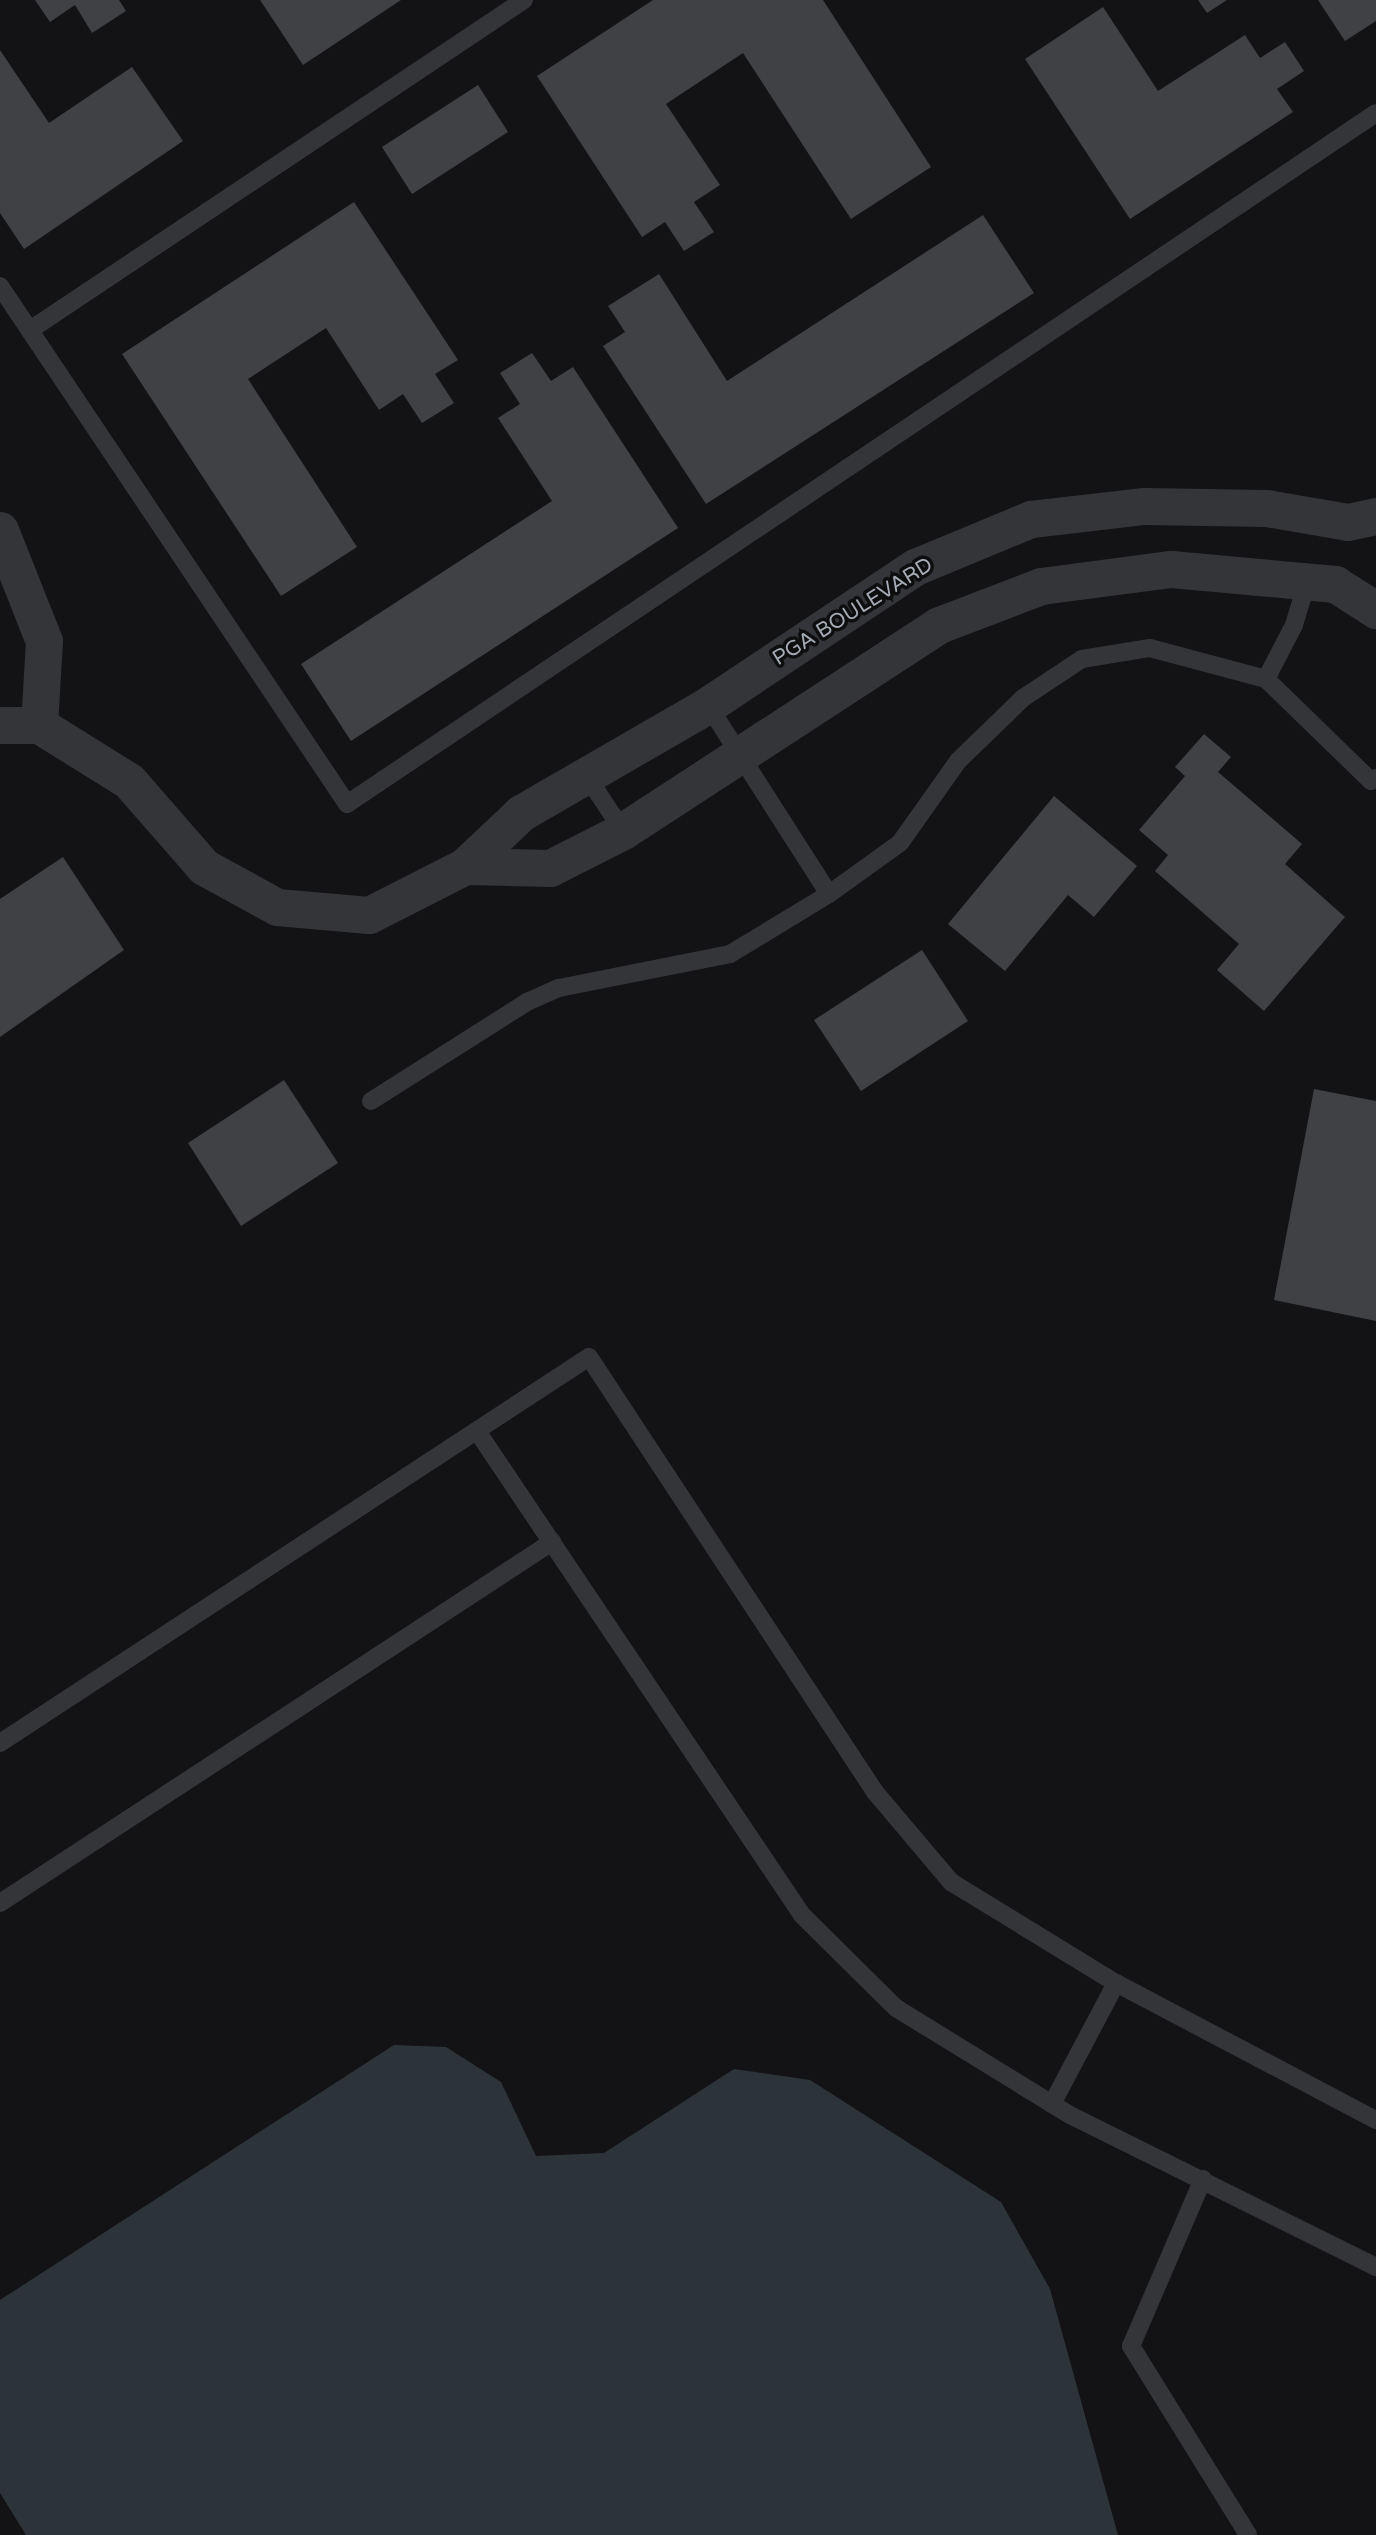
<!DOCTYPE html>
<html>
<head>
<meta charset="utf-8">
<style>
  body { margin:0 }
  #map { position:relative; width:1376px; height:2535px; overflow:hidden; background:#131315; font-family:"Varela Round",sans-serif }
  div>[style] { position:absolute }
  .water>* { inset:0; background:#2c343a }
  .building>* { inset:0; background:#3f4144 }
  .lane>* { height:18px; margin:-9px; padding:0 9px; transform-origin:9px; border-radius:9px; background:#343539 }
  .street>* { height:37px; margin:-18.5px; padding:0 18.5px; transform-origin:18.5px; border-radius:18.5px; background:#343539 }
  span { translate:-50% -50%; white-space:nowrap; text-align:center; line-height:1.15; -webkit-text-stroke:7px #0e0e0f; paint-order:stroke }
  .street-label { font-size:21px; color:#a5abb4 }
</style>
</head>
<body>
<div id="map">
  <div class="water">
    <div style="clip-path:polygon(394px 2045px,446px 2047px,501px 2082px,536px 2156px,604px 2153px,734px 2069px,810px 2080px,1001px 2202px,1050px 2289px,1118px 2535px,26px 2535px,0 2493px,0 2300px)"></div>
  </div>
  <div class="building">
    <div style="clip-path:polygon(35px 0,119px 0,126px 11px,92px 33px,75px 5px,50px 22px)"></div>
    <div style="clip-path:polygon(260px 0,401px 0,303px 65px)"></div>
    <div style="clip-path:polygon(653px 0,823px 0,931px 167px,851px 219px,743px 53px,666px 104px,720px 185px,694px 202px,714px 232px,684px 251px,665px 222px,642px 237px,537px 76px)"></div>
    <div style="clip-path:polygon(1198px 0,1227px 0,1207px 13px)"></div>
    <div style="clip-path:polygon(1318px 0,1376px 0,1376px 21px,1345px 41px)"></div>
    <div style="clip-path:polygon(1103px 7px,1158px 91px,1245px 35px,1260px 58px,1285px 42px,1304px 71px,1277px 89px,1293px 112px,1130px 219px,1025px 59px)"></div>
    <div style="clip-path:polygon(0 50px,49px 123px,132px 67px,183px 141px,24px 249px,0 213px)"></div>
    <div style="clip-path:polygon(478px 85px,508px 132px,412px 194px,382px 147px)"></div>
    <div style="clip-path:polygon(354px 202px,458px 360px,435px 374px,454px 403px,422px 423px,403px 394px,379px 410px,326px 328px,248px 379px,357px 547px,281px 596px,122px 354px)"></div>
    <div style="clip-path:polygon(983px 215px,1034px 293px,706px 504px,603px 346px,625px 332px,608px 306px,659px 274px,727px 381px)"></div>
    <div style="clip-path:polygon(532px 353px,551px 381px,573px 367px,678px 528px,351px 741px,301px 664px,552px 501px,498px 418px,520px 404px,500px 373px)"></div>
    <div style="clip-path:polygon(1204px 734px,1231px 757px,1218px 772px,1302px 844px,1285px 864px,1345px 917px,1264px 1011px,1217px 970px,1239px 944px,1155px 871px,1168px 855px,1139px 830px,1185px 776px,1175px 767px)"></div>
    <div style="clip-path:polygon(1054px 796px,1137px 866px,1094px 917px,1068px 895px,1005px 971px,948px 924px)"></div>
    <div style="clip-path:polygon(63px 857px,124px 950px,0 1037px,0 899px)"></div>
    <div style="clip-path:polygon(922px 950px,968px 1021px,861px 1091px,814px 1020px)"></div>
    <div style="clip-path:polygon(284px 1080px,338px 1163px,241px 1226px,188px 1143px)"></div>
    <div style="clip-path:polygon(1314px 1089px,1376px 1101px,1376px 1321px,1274px 1300px)"></div>
  </div>
  <div class="lane">
    <div style="left:0;top:286px;width:623px;rotate:56.18deg"></div>
    <div style="left:347px;top:804px;width:1239px;rotate:-33.88deg"></div>
    <div style="left:30px;top:330px;width:594px;rotate:-33.74deg"></div>
    <div style="left:1266px;top:679px;width:61px;rotate:-62.6deg"></div>
    <div style="left:1294px;top:625px;width:45px;rotate:-73.2deg"></div>
    <div style="left:708px;top:705px;width:224px;rotate:57.4deg"></div>
    <div style="left:586px;top:775px;width:67px;rotate:56.5deg"></div>
    <div style="left:371px;top:1101px;width:185px;rotate:-32.4deg"></div>
    <div style="left:527px;top:1002px;width:35px;rotate:-24deg"></div>
    <div style="left:559px;top:988px;width:174px;rotate:-11.2deg"></div>
    <div style="left:730px;top:954px;width:116px;rotate:-31.2deg"></div>
    <div style="left:829px;top:894px;width:87px;rotate:-35.7deg"></div>
    <div style="left:900px;top:843px;width:100px;rotate:-54.7deg"></div>
    <div style="left:958px;top:761px;width:91px;rotate:-44.1deg"></div>
    <div style="left:1023px;top:698px;width:71px;rotate:-33.5deg"></div>
    <div style="left:1082px;top:659px;width:69px;rotate:-9.2deg"></div>
    <div style="left:1150px;top:648px;width:120px;rotate:15deg"></div>
    <div style="left:1266px;top:679px;width:146px;rotate:44.2deg"></div>
    <div style="left:1371px;top:781px;width:6px;rotate:-31deg"></div>
    <div style="left:477px;top:1431px;width:583px;rotate:56.12deg"></div>
    <div style="left:802px;top:1915px;width:132px;rotate:44.7deg"></div>
    <div style="left:896px;top:2008px;width:204px;rotate:31.6deg"></div>
    <div style="left:1070px;top:2115px;width:342px;rotate:26.4deg"></div>
    <div style="left:0;top:1743px;width:704px;rotate:-33.24deg"></div>
    <div style="left:589px;top:1357px;width:521px;rotate:56.68deg"></div>
    <div style="left:875px;top:1792px;width:118px;rotate:49.8deg"></div>
    <div style="left:951px;top:1882px;width:193px;rotate:31.5deg"></div>
    <div style="left:1116px;top:1983px;width:294px;rotate:27.8deg"></div>
    <div style="left:0;top:1903px;width:660px;rotate:-33.18deg"></div>
    <div style="left:1052px;top:2104px;width:137px;rotate:-62.1deg"></div>
    <div style="left:1203px;top:2179px;width:182px;rotate:113.3deg"></div>
    <div style="left:1131px;top:2346px;width:222px;rotate:58.2deg"></div>
  </div>
  <div class="street">
    <div style="left:0;top:530px;width:119px;rotate:68.4deg"></div>
    <div style="left:44px;top:641px;width:84px;rotate:93.4deg"></div>
    <div style="left:0;top:725px;width:39px"></div>
    <div style="left:39px;top:725px;width:106px;rotate:31.9deg"></div>
    <div style="left:129px;top:781px;width:114px;rotate:48.9deg"></div>
    <div style="left:204px;top:867px;width:83px;rotate:28.7deg"></div>
    <div style="left:277px;top:907px;width:92px;rotate:5deg"></div>
    <div style="left:369px;top:915px;width:108px;rotate:-27deg"></div>
    <div style="left:465px;top:866px;width:77px;rotate:-43.4deg"></div>
    <div style="left:521px;top:813px;width:216px;rotate:-30deg"></div>
    <div style="left:708px;top:705px;width:249px;rotate:-33.7deg"></div>
    <div style="left:915px;top:567px;width:126px;rotate:-22.5deg"></div>
    <div style="left:1031px;top:519px;width:114px;rotate:-6.6deg"></div>
    <div style="left:1144px;top:506px;width:122px;rotate:0.9deg"></div>
    <div style="left:1266px;top:508px;width:83px;rotate:9.7deg"></div>
    <div style="left:1348px;top:522px;width:29px;rotate:-12deg"></div>
    <div style="left:465px;top:866px;width:85px;rotate:1.3deg"></div>
    <div style="left:550px;top:868px;width:82px;rotate:-26.9deg"></div>
    <div style="left:623px;top:831px;width:377px;rotate:-33.1deg"></div>
    <div style="left:939px;top:625px;width:109px;rotate:-20.9deg"></div>
    <div style="left:1041px;top:586px;width:131px;rotate:-7.5deg"></div>
    <div style="left:1171px;top:569px;width:165px;rotate:5.2deg"></div>
    <div style="left:1335px;top:584px;width:49px;rotate:32.4deg"></div>
  </div>
  <div class="street-label">
    <span style="left:853px;top:612px;rotate:-32deg">PGA BOULEVARD</span>
  </div>
</div>
</body>
</html>
